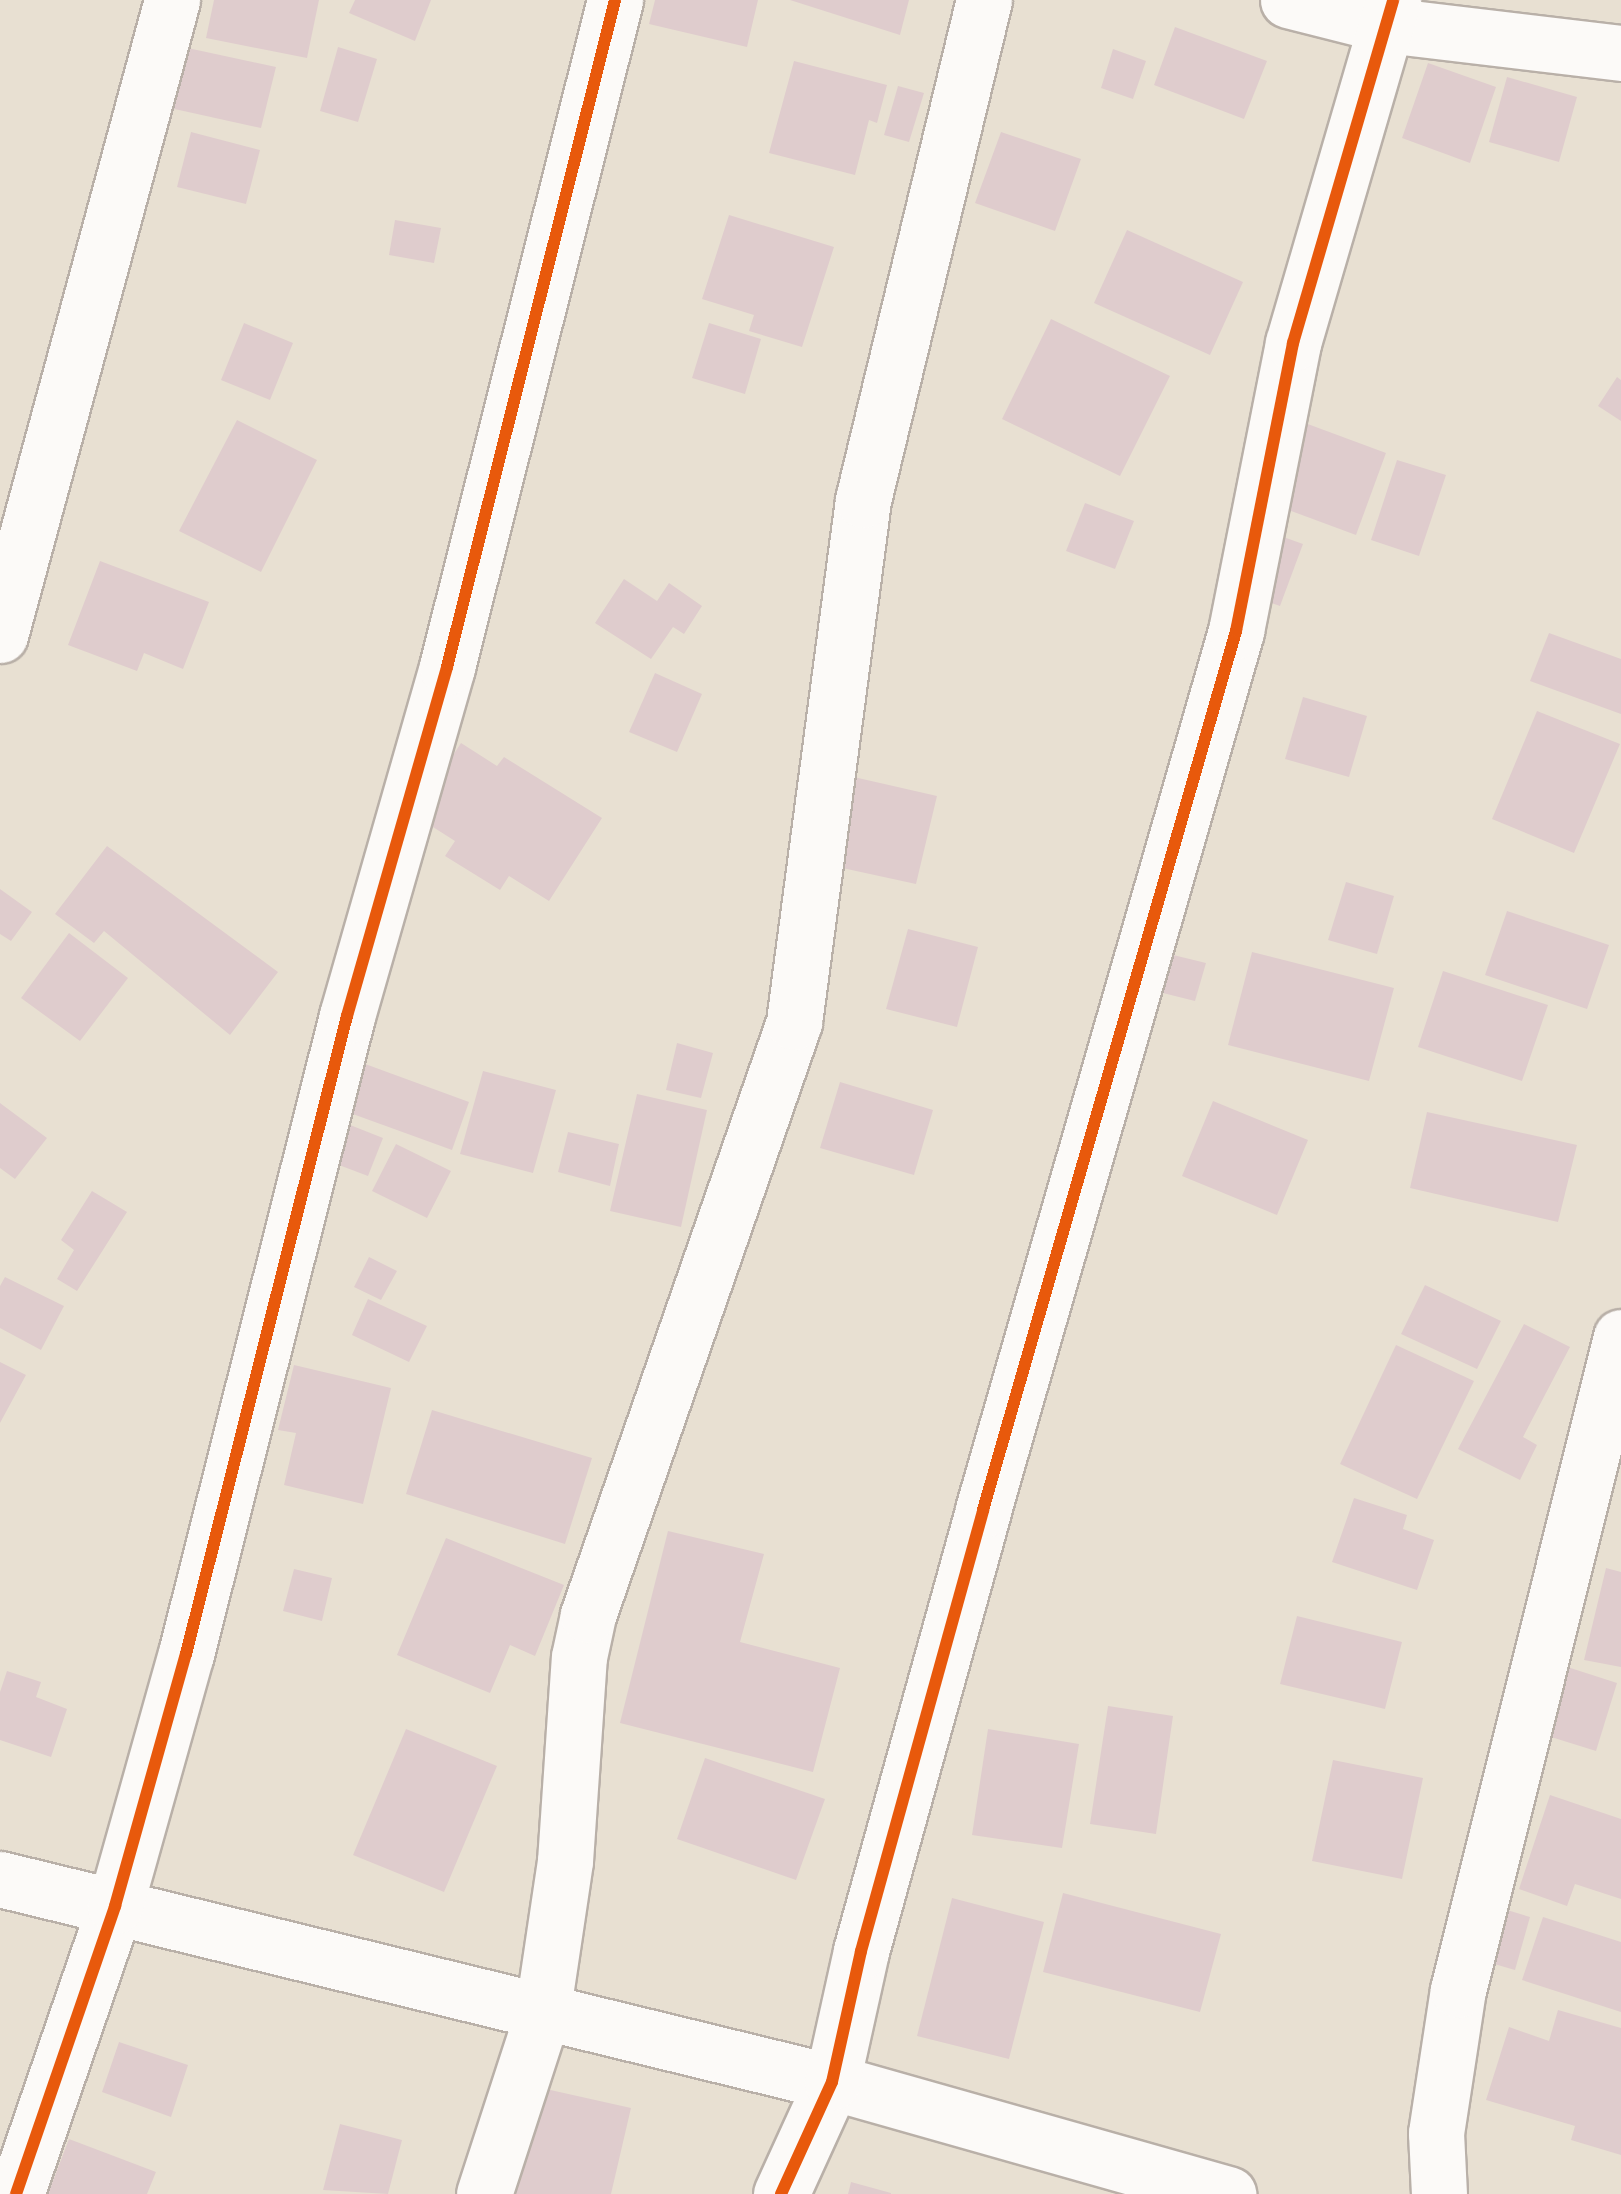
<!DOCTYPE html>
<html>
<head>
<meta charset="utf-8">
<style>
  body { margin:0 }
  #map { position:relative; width:1621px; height:2194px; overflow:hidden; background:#e8e0d2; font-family:Vollkorn,serif }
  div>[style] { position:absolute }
  .building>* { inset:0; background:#dfcccd }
  .roads { filter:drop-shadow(2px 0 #b9b0a8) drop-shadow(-2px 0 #b9b0a8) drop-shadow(0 2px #b9b0a8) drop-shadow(0 -2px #b9b0a8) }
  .minor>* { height:55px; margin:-27.5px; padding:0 27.5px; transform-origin:27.5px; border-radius:27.5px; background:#fcfaf8 }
  .cycleway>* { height:12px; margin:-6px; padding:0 6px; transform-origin:6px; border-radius:6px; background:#e8590c }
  span { translate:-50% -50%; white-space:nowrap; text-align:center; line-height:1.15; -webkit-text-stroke:10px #fdfcf7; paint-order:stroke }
</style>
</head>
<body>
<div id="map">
  <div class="building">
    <div style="clip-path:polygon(214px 0,319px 0,307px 58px,206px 38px)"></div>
    <div style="clip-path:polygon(355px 0,431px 0,415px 41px,349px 13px)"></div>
    <div style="clip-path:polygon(655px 0,758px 0,747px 47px,649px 24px)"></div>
    <div style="clip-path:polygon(790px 0,909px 0,900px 35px)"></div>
    <div style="clip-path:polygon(1175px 27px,1267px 61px,1244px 119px,1154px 85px)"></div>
    <div style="clip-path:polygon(183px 47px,276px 67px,261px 128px,170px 108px)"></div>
    <div style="clip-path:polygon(338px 47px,377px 59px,358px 122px,320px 111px)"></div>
    <div style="clip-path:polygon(1113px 49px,1146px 61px,1133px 99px,1101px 88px)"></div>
    <div style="clip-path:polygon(794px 61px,887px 85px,877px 123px,869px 120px,855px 175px,769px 153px)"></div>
    <div style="clip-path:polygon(1428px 63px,1496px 87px,1470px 163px,1402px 138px)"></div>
    <div style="clip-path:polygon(1507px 77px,1577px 97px,1559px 162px,1489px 142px)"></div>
    <div style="clip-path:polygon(898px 86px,924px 93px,909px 142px,884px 135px)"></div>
    <div style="clip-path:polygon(191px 132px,260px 150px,246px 204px,177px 187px)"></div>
    <div style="clip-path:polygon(1001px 132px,1081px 159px,1055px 231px,975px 203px)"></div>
    <div style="clip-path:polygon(729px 215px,834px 247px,802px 347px,749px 331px,754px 315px,702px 299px)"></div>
    <div style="clip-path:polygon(395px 220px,441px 228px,434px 263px,389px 255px)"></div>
    <div style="clip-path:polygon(1127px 230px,1243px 282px,1210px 355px,1094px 303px)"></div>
    <div style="clip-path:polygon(1051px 319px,1170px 376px,1120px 476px,1002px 419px)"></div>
    <div style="clip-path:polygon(244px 323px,293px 343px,270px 400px,221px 380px)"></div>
    <div style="clip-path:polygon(709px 323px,761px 339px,745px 394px,692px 378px)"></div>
    <div style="clip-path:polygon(1617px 377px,1621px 380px,1621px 421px,1598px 406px)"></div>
    <div style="clip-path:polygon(237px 420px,317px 460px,261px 572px,179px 531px)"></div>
    <div style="clip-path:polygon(1305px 423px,1386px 453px,1356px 535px,1275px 505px)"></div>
    <div style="clip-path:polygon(1397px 460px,1446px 475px,1419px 556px,1371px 540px)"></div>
    <div style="clip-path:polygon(1085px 503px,1134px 521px,1115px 569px,1066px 551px)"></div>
    <div style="clip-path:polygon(1275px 534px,1303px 544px,1280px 606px,1252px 596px)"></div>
    <div style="clip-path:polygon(100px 561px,209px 602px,183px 669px,144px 653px,137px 671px,68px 645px)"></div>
    <div style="clip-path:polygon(624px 579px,657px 601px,669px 583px,702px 606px,684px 634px,673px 627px,651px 659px,595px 623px)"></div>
    <div style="clip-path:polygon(1549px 633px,1621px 659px,1621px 714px,1530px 681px)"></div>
    <div style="clip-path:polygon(655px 673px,702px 694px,677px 752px,629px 732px)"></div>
    <div style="clip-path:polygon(1303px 697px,1367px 716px,1349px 777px,1285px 759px)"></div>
    <div style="clip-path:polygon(1537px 711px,1620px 744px,1574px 853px,1492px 819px)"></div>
    <div style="clip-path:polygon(461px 743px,497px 766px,504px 757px,602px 818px,549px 901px,509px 876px,500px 890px,445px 856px,455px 841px,414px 815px)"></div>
    <div style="clip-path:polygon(845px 775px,937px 796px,916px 884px,824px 864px)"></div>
    <div style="clip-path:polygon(107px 846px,278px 972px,230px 1035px,104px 931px,94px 943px,55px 914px)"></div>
    <div style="clip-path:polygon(1346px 882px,1394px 896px,1377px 954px,1328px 940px)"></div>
    <div style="clip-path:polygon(0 889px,32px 912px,11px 941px,0 934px)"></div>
    <div style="clip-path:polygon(1507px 911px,1609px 945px,1587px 1009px,1485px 975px)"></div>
    <div style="clip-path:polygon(908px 929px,978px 947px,957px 1027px,886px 1009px)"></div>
    <div style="clip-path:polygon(69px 933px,128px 978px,80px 1041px,21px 998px)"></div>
    <div style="clip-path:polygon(1252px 952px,1394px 988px,1369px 1081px,1228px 1045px)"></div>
    <div style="clip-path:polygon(1165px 953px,1206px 963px,1195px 1001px,1155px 991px)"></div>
    <div style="clip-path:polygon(1443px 971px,1548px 1005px,1522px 1081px,1418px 1047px)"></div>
    <div style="clip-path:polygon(677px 1043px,713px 1053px,701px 1098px,666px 1090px)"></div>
    <div style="clip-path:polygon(357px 1061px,469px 1102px,452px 1150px,339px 1109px)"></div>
    <div style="clip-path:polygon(483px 1071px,556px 1090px,533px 1173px,460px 1154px)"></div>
    <div style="clip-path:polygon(840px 1082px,933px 1110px,914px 1175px,820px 1148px)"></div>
    <div style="clip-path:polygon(637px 1094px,707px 1110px,681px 1227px,610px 1211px)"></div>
    <div style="clip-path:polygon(1213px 1101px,1308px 1140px,1277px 1215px,1182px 1176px)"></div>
    <div style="clip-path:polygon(0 1103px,47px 1138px,15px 1179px,0 1168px)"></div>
    <div style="clip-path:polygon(1427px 1112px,1577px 1145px,1558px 1222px,1410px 1188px)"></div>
    <div style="clip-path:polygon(345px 1123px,383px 1138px,368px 1176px,331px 1162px)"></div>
    <div style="clip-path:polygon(568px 1132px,619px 1144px,610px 1186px,558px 1172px)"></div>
    <div style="clip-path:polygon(396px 1144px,451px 1171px,427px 1218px,372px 1191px)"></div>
    <div style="clip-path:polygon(92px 1191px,127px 1212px,77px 1291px,57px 1279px,74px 1250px,61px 1240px)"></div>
    <div style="clip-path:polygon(369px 1257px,397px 1271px,381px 1300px,354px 1287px)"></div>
    <div style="clip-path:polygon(5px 1277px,64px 1306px,41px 1350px,0 1328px,0 1286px)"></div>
    <div style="clip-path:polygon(1425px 1285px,1501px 1321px,1477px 1369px,1401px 1334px)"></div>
    <div style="clip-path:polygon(368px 1299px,427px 1326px,409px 1362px,352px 1335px)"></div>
    <div style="clip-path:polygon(1524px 1324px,1570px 1347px,1523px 1437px,1537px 1445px,1520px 1480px,1458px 1449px)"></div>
    <div style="clip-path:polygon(1396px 1345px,1474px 1381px,1417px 1499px,1340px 1464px)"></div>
    <div style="clip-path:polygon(0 1362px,26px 1375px,0 1423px)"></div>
    <div style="clip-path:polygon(294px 1365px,391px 1388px,363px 1504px,284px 1485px,296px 1433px,278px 1430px)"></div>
    <div style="clip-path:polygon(432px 1410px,592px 1458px,565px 1544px,406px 1494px)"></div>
    <div style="clip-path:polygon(1354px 1498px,1407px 1515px,1403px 1529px,1434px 1540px,1417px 1590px,1332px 1562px)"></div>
    <div style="clip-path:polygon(668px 1531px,764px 1554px,740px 1642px,840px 1668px,813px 1772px,620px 1723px)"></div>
    <div style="clip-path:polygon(446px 1538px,564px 1585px,535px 1656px,510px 1645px,490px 1693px,397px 1655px)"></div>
    <div style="clip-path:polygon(1606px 1568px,1621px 1572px,1621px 1667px,1584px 1660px)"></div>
    <div style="clip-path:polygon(294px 1569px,332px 1578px,322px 1621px,283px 1611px)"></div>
    <div style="clip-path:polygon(1297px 1616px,1402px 1642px,1385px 1709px,1280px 1684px)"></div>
    <div style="clip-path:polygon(1558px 1664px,1617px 1683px,1596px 1751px,1535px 1732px)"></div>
    <div style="clip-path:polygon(7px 1671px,41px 1682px,36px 1697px,67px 1709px,51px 1757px,0 1740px,0 1692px)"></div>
    <div style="clip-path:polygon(1108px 1706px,1173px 1716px,1156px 1834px,1090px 1824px)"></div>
    <div style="clip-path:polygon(406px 1729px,497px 1766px,444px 1892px,353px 1855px)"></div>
    <div style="clip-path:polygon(988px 1729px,1079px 1744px,1062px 1848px,972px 1835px)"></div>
    <div style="clip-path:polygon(705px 1758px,825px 1799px,796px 1880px,677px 1839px)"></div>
    <div style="clip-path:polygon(1333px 1760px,1423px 1778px,1402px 1879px,1312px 1861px)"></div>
    <div style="clip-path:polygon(1550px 1795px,1621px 1819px,1621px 1899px,1575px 1884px,1567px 1906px,1519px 1889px)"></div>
    <div style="clip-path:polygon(1063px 1893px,1221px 1934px,1200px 2012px,1043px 1972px)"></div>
    <div style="clip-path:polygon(952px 1898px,1044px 1922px,1009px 2059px,917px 2036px)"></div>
    <div style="clip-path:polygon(1494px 1906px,1530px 1917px,1515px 1970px,1477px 1959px)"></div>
    <div style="clip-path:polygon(1543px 1917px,1621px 1942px,1621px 2012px,1522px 1980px)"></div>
    <div style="clip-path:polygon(1558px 2010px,1621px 2028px,1621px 2155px,1571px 2140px,1575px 2126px,1486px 2100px,1509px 2027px,1549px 2041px)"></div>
    <div style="clip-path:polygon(119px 2042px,188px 2065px,171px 2117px,102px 2092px)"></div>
    <div style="clip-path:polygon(537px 2087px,631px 2108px,611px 2194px,513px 2194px)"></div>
    <div style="clip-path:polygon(340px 2124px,402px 2140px,388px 2194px,323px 2190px)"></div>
    <div style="clip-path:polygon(69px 2139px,156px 2172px,147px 2194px,48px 2194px)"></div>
    <div style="clip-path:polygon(851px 2182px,891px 2193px,891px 2194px,848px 2194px)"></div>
  </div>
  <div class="roads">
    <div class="minor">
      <div style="left:1288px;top:0;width:101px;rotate:14.3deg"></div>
      <div style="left:1386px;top:25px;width:237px;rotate:6.8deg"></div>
      <div style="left:0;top:635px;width:658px;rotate:-74.84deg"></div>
      <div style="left:0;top:1879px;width:856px;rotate:13.71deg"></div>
      <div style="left:832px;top:2082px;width:412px;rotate:15.8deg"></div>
      <div style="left:16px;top:2194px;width:305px;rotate:-71deg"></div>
      <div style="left:115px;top:1906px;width:262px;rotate:-74.3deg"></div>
      <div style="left:186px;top:1654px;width:658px;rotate:-75.84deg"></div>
      <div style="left:347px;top:1016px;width:363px;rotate:-74deg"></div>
      <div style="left:447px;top:667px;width:688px;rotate:-75.86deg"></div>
      <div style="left:484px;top:2194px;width:188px;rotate:-72deg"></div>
      <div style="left:542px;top:2015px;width:156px;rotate:-81.5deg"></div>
      <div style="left:565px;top:1861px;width:204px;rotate:-86.1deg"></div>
      <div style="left:579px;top:1657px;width:43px;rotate:-77.9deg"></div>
      <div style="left:588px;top:1615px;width:628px;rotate:-70.84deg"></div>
      <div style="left:794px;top:1022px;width:527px;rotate:-82.47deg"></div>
      <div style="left:863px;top:500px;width:514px;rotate:-76.4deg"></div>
      <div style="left:781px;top:2194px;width:123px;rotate:-65.5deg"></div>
      <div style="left:832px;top:2082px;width:134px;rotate:-77.5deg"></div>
      <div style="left:861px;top:1951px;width:458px;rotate:-74.5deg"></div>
      <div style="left:983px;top:1510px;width:915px;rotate:-73.94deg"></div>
      <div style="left:1236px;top:631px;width:294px;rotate:-78.8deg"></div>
      <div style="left:1293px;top:343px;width:357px;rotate:-73.7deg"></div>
      <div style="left:1439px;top:2194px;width:61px;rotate:-92.8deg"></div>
      <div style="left:1436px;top:2133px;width:145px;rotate:-81.3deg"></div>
      <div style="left:1458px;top:1990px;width:673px;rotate:-75.98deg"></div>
    </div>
  </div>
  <div class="cycleway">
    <div style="left:16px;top:2194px;width:305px;rotate:-71deg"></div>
    <div style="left:115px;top:1906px;width:262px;rotate:-74.3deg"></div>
    <div style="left:186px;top:1654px;width:658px;rotate:-75.84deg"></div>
    <div style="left:347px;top:1016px;width:363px;rotate:-74deg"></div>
    <div style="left:447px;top:667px;width:688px;rotate:-75.86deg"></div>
    <div style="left:781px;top:2194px;width:123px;rotate:-65.5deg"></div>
    <div style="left:832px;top:2082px;width:134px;rotate:-77.5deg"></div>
    <div style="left:861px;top:1951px;width:458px;rotate:-74.5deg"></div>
    <div style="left:983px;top:1510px;width:915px;rotate:-73.94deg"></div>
    <div style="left:1236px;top:631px;width:294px;rotate:-78.8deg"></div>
    <div style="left:1293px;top:343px;width:357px;rotate:-73.7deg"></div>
  </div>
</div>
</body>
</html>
